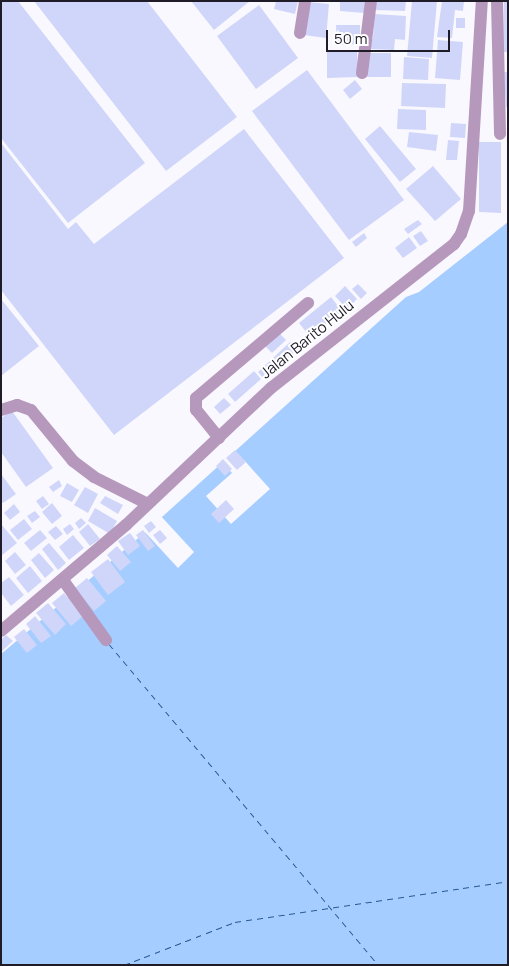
<!DOCTYPE html>
<html>
<head>
<meta charset="utf-8">
<style>
  body { margin:0 }
  #map { position:relative; width:509px; height:966px; overflow:hidden; background:#faf8ff; font-family:Manrope,sans-serif }
  div>[style] { position:absolute }
  .water>* { inset:0; background:#a6cdff }
  .pier>* { inset:0; background:#faf8ff }
  .ferry>* { height:1px; margin-top:-0.5px; transform-origin:0; background:repeating-linear-gradient(90deg,#265893 0 6px,transparent 0 11px) }
  .building>* { inset:0; background:#d0d6fa }
  .minor>* { height:12px; margin:-6px; padding:0 6px; transform-origin:6px; border-radius:6px; background:#b798bd }
  span { translate:-50% -50%; white-space:nowrap; text-align:center; line-height:1.15; -webkit-text-stroke:4px #fff; paint-order:stroke }
  .street-label { font-size:15px; color:#1f1b27 }
  .frame { position:absolute; inset:0; border:2px solid #1f1b27; pointer-events:none }
  .scale { position:absolute; left:326px; top:30px; width:124px; height:22px; box-sizing:border-box; border:2px solid #1f1b27; border-top:0; padding-left:6px; font-size:15px; line-height:18px; white-space:nowrap; color:#1f1b27; -webkit-text-stroke:4px #fff; paint-order:stroke }
</style>
</head>
<body>
<div id="map">
  <div class="water">
    <div style="clip-path:polygon(508px 222px,508px 965px,1px 965px,1px 654px,142px 535px,406px 297px,419px 292px)"></div>
  </div>
  <div class="pier">
    <div style="clip-path:polygon(229px 454px,238px 464px,244px 460px,270px 489px,231px 524px,206px 496px,232px 473px,221px 461px)"></div>
    <div style="clip-path:polygon(159px 514px,194px 552px,178px 568px,143px 530px)"></div>
  </div>
  <div class="ferry">
    <div style="left:109px;top:644px;width:419px;rotate:50deg"></div>
    <div style="left:124px;top:965px;width:119px;rotate:-21.2deg"></div>
    <div style="left:235px;top:922px;width:276px;rotate:-8.5deg"></div>
  </div>
  <div class="building">
    <div style="clip-path:polygon(1px 1px,18px 1px,145px 163px,68px 223px,1px 138px)"></div>
    <div style="clip-path:polygon(34px 1px,147px 1px,237px 117px,166px 171px)"></div>
    <div style="clip-path:polygon(191px 1px,250px 1px,214px 30px)"></div>
    <div style="clip-path:polygon(276px 1px,298px 1px,295px 14px,274px 9px)"></div>
    <div style="clip-path:polygon(340px 1px,365px 1px,364px 13px,340px 11px)"></div>
    <div style="clip-path:polygon(373px 1px,406px 1px,405px 11px,373px 10px)"></div>
    <div style="clip-path:polygon(412px 1px,437px 1px,432px 58px,407px 56px)"></div>
    <div style="clip-path:polygon(442px 1px,464px 1px,463px 11px,455px 10px,452px 38px,437px 37px)"></div>
    <div style="clip-path:polygon(504px 1px,508px 1px,508px 52px,503px 52px)"></div>
    <div style="clip-path:polygon(308px 2px,329px 4px,326px 38px,304px 35px)"></div>
    <div style="clip-path:polygon(259px 5px,298px 58px,256px 89px,217px 36px)"></div>
    <div style="clip-path:polygon(375px 14px,406px 16px,405px 40px,395px 39px,394px 50px,367px 49px,373px 38px)"></div>
    <div style="clip-path:polygon(456px 18px,465px 18px,465px 28px,456px 28px)"></div>
    <div style="clip-path:polygon(336px 25px,360px 25px,360px 44px,337px 45px)"></div>
    <div style="clip-path:polygon(438px 40px,463px 42px,460px 80px,435px 78px)"></div>
    <div style="clip-path:polygon(357px 51px,358px 77px,327px 78px,327px 52px)"></div>
    <div style="clip-path:polygon(365px 53px,391px 53px,391px 77px,365px 77px)"></div>
    <div style="clip-path:polygon(404px 57px,429px 59px,428px 80px,403px 79px)"></div>
    <div style="clip-path:polygon(307px 70px,404px 200px,349px 240px,252px 111px)"></div>
    <div style="clip-path:polygon(504px 72px,508px 72px,508px 107px,506px 107px)"></div>
    <div style="clip-path:polygon(355px 80px,362px 89px,350px 99px,343px 90px)"></div>
    <div style="clip-path:polygon(402px 83px,446px 84px,445px 108px,401px 106px)"></div>
    <div style="clip-path:polygon(398px 109px,426px 110px,426px 130px,397px 129px)"></div>
    <div style="clip-path:polygon(451px 123px,466px 124px,465px 138px,450px 137px)"></div>
    <div style="clip-path:polygon(380px 126px,416px 169px,400px 182px,365px 139px)"></div>
    <div style="clip-path:polygon(244px 129px,344px 258px,114px 435px,1px 290px,1px 143px,68px 229px,76px 222px,94px 244px)"></div>
    <div style="clip-path:polygon(409px 132px,438px 135px,436px 151px,407px 147px)"></div>
    <div style="clip-path:polygon(448px 140px,459px 141px,457px 160px,446px 160px)"></div>
    <div style="clip-path:polygon(479px 142px,501px 142px,501px 213px,479px 212px)"></div>
    <div style="clip-path:polygon(433px 166px,461px 199px,435px 221px,406px 189px)"></div>
    <div style="clip-path:polygon(418px 220px,422px 224px,408px 234px,404px 229px)"></div>
    <div style="clip-path:polygon(421px 231px,428px 241px,420px 246px,413px 236px)"></div>
    <div style="clip-path:polygon(364px 233px,367px 238px,356px 247px,352px 242px)"></div>
    <div style="clip-path:polygon(409px 237px,417px 248px,403px 258px,395px 248px)"></div>
    <div style="clip-path:polygon(358px 284px,367px 293px,361px 299px,352px 289px)"></div>
    <div style="clip-path:polygon(345px 286px,357px 299px,347px 309px,335px 296px)"></div>
    <div style="clip-path:polygon(331px 297px,342px 311px,310px 337px,299px 323px)"></div>
    <div style="clip-path:polygon(1px 299px,39px 346px,1px 376px)"></div>
    <div style="clip-path:polygon(279px 333px,286px 340px,272px 353px,265px 346px)"></div>
    <div style="clip-path:polygon(290px 342px,297px 350px,265px 380px,258px 372px)"></div>
    <div style="clip-path:polygon(254px 371px,261px 379px,235px 402px,228px 394px)"></div>
    <div style="clip-path:polygon(224px 398px,231px 405px,220px 414px,214px 407px)"></div>
    <div style="clip-path:polygon(12px 411px,53px 468px,26px 487px,1px 452px,1px 418px)"></div>
    <div style="clip-path:polygon(235px 450px,246px 462px,237px 470px,226px 458px)"></div>
    <div style="clip-path:polygon(223px 459px,232px 469px,225px 476px,216px 466px)"></div>
    <div style="clip-path:polygon(1px 474px,16px 494px,3px 503px,1px 501px)"></div>
    <div style="clip-path:polygon(59px 480px,62px 486px,53px 492px,49px 487px)"></div>
    <div style="clip-path:polygon(67px 483px,79px 490px,72px 502px,60px 496px)"></div>
    <div style="clip-path:polygon(85px 487px,98px 494px,88px 513px,74px 505px)"></div>
    <div style="clip-path:polygon(43px 496px,49px 504px,42px 509px,36px 501px)"></div>
    <div style="clip-path:polygon(105px 496px,123px 505px,118px 514px,100px 503px)"></div>
    <div style="clip-path:polygon(226px 500px,234px 509px,219px 523px,211px 514px)"></div>
    <div style="clip-path:polygon(52px 503px,62px 516px,52px 524px,42px 512px)"></div>
    <div style="clip-path:polygon(14px 504px,20px 512px,10px 520px,4px 513px)"></div>
    <div style="clip-path:polygon(95px 508px,117px 521px,110px 534px,88px 521px)"></div>
    <div style="clip-path:polygon(35px 511px,40px 517px,32px 523px,27px 516px)"></div>
    <div style="clip-path:polygon(81px 518px,86px 523px,79px 529px,75px 523px)"></div>
    <div style="clip-path:polygon(24px 519px,32px 529px,18px 540px,10px 530px)"></div>
    <div style="clip-path:polygon(151px 521px,156px 527px,149px 533px,144px 526px)"></div>
    <div style="clip-path:polygon(1px 524px,17px 543px,1px 556px)"></div>
    <div style="clip-path:polygon(70px 524px,74px 529px,67px 535px,63px 529px)"></div>
    <div style="clip-path:polygon(88px 524px,100px 539px,90px 546px,79px 532px)"></div>
    <div style="clip-path:polygon(56px 526px,63px 534px,55px 540px,48px 532px)"></div>
    <div style="clip-path:polygon(40px 530px,47px 538px,31px 551px,24px 543px)"></div>
    <div style="clip-path:polygon(143px 530px,155px 546px,148px 551px,136px 535px)"></div>
    <div style="clip-path:polygon(160px 530px,167px 538px,160px 544px,153px 535px)"></div>
    <div style="clip-path:polygon(130px 533px,140px 546px,128px 555px,118px 541px)"></div>
    <div style="clip-path:polygon(73px 535px,84px 548px,69px 560px,59px 547px)"></div>
    <div style="clip-path:polygon(49px 543px,66px 563px,58px 570px,42px 549px)"></div>
    <div style="clip-path:polygon(117px 546px,131px 562px,120px 571px,107px 555px)"></div>
    <div style="clip-path:polygon(15px 552px,26px 565px,15px 574px,5px 561px)"></div>
    <div style="clip-path:polygon(39px 553px,54px 570px,45px 578px,31px 560px)"></div>
    <div style="clip-path:polygon(108px 559px,125px 582px,108px 595px,91px 572px)"></div>
    <div style="clip-path:polygon(30px 566px,42px 581px,28px 593px,16px 578px)"></div>
    <div style="clip-path:polygon(9px 577px,24px 595px,11px 606px,1px 593px,1px 583px)"></div>
    <div style="clip-path:polygon(87px 578px,106px 601px,94px 611px,75px 588px)"></div>
    <div style="clip-path:polygon(64px 593px,83px 616px,71px 626px,52px 603px)"></div>
    <div style="clip-path:polygon(48px 603px,66px 624px,55px 635px,36px 613px)"></div>
    <div style="clip-path:polygon(35px 616px,51px 636px,41px 643px,26px 624px)"></div>
    <div style="clip-path:polygon(24px 629px,37px 645px,27px 653px,14px 637px)"></div>
    <div style="clip-path:polygon(6px 635px,13px 641px,1px 652px,1px 640px)"></div>
  </div>
  <div class="minor">
    <div style="left:497px;top:1px;width:133px;rotate:88.7deg"></div>
    <div style="left:300px;top:33px;width:32px;rotate:-81deg"></div>
    <div style="left:362px;top:73px;width:73px;rotate:-82.9deg"></div>
    <div style="left:1px;top:410px;width:17px;rotate:-17deg"></div>
    <div style="left:17px;top:405px;width:15px;rotate:20deg"></div>
    <div style="left:31px;top:410px;width:66px;rotate:50.5deg"></div>
    <div style="left:73px;top:461px;width:26px;rotate:37deg"></div>
    <div style="left:94px;top:477px;width:60px;rotate:26.6deg"></div>
    <div style="left:219px;top:438px;width:36px;rotate:-129deg"></div>
    <div style="left:196px;top:410px;width:12px;rotate:-90deg"></div>
    <div style="left:196px;top:398px;width:147px;rotate:-40.3deg"></div>
    <div style="left:63px;top:580px;width:74px;rotate:54.4deg"></div>
    <div style="left:1px;top:631px;width:164px;rotate:-40.3deg"></div>
    <div style="left:126px;top:525px;width:199px;rotate:-43.4deg"></div>
    <div style="left:271px;top:388px;width:233px;rotate:-38.2deg"></div>
    <div style="left:454px;top:244px;width:12px;rotate:-55deg"></div>
    <div style="left:461px;top:234px;width:24px;rotate:-71deg"></div>
    <div style="left:469px;top:211px;width:210px;rotate:-86.5deg"></div>
  </div>
  <div class="street-label">
    <span style="left:307px;top:339px;rotate:-39deg">Jalan Barito Hulu</span>
  </div>
  <div class="frame"></div>
  <div class="scale">50 m</div>
</div>
</body>
</html>
